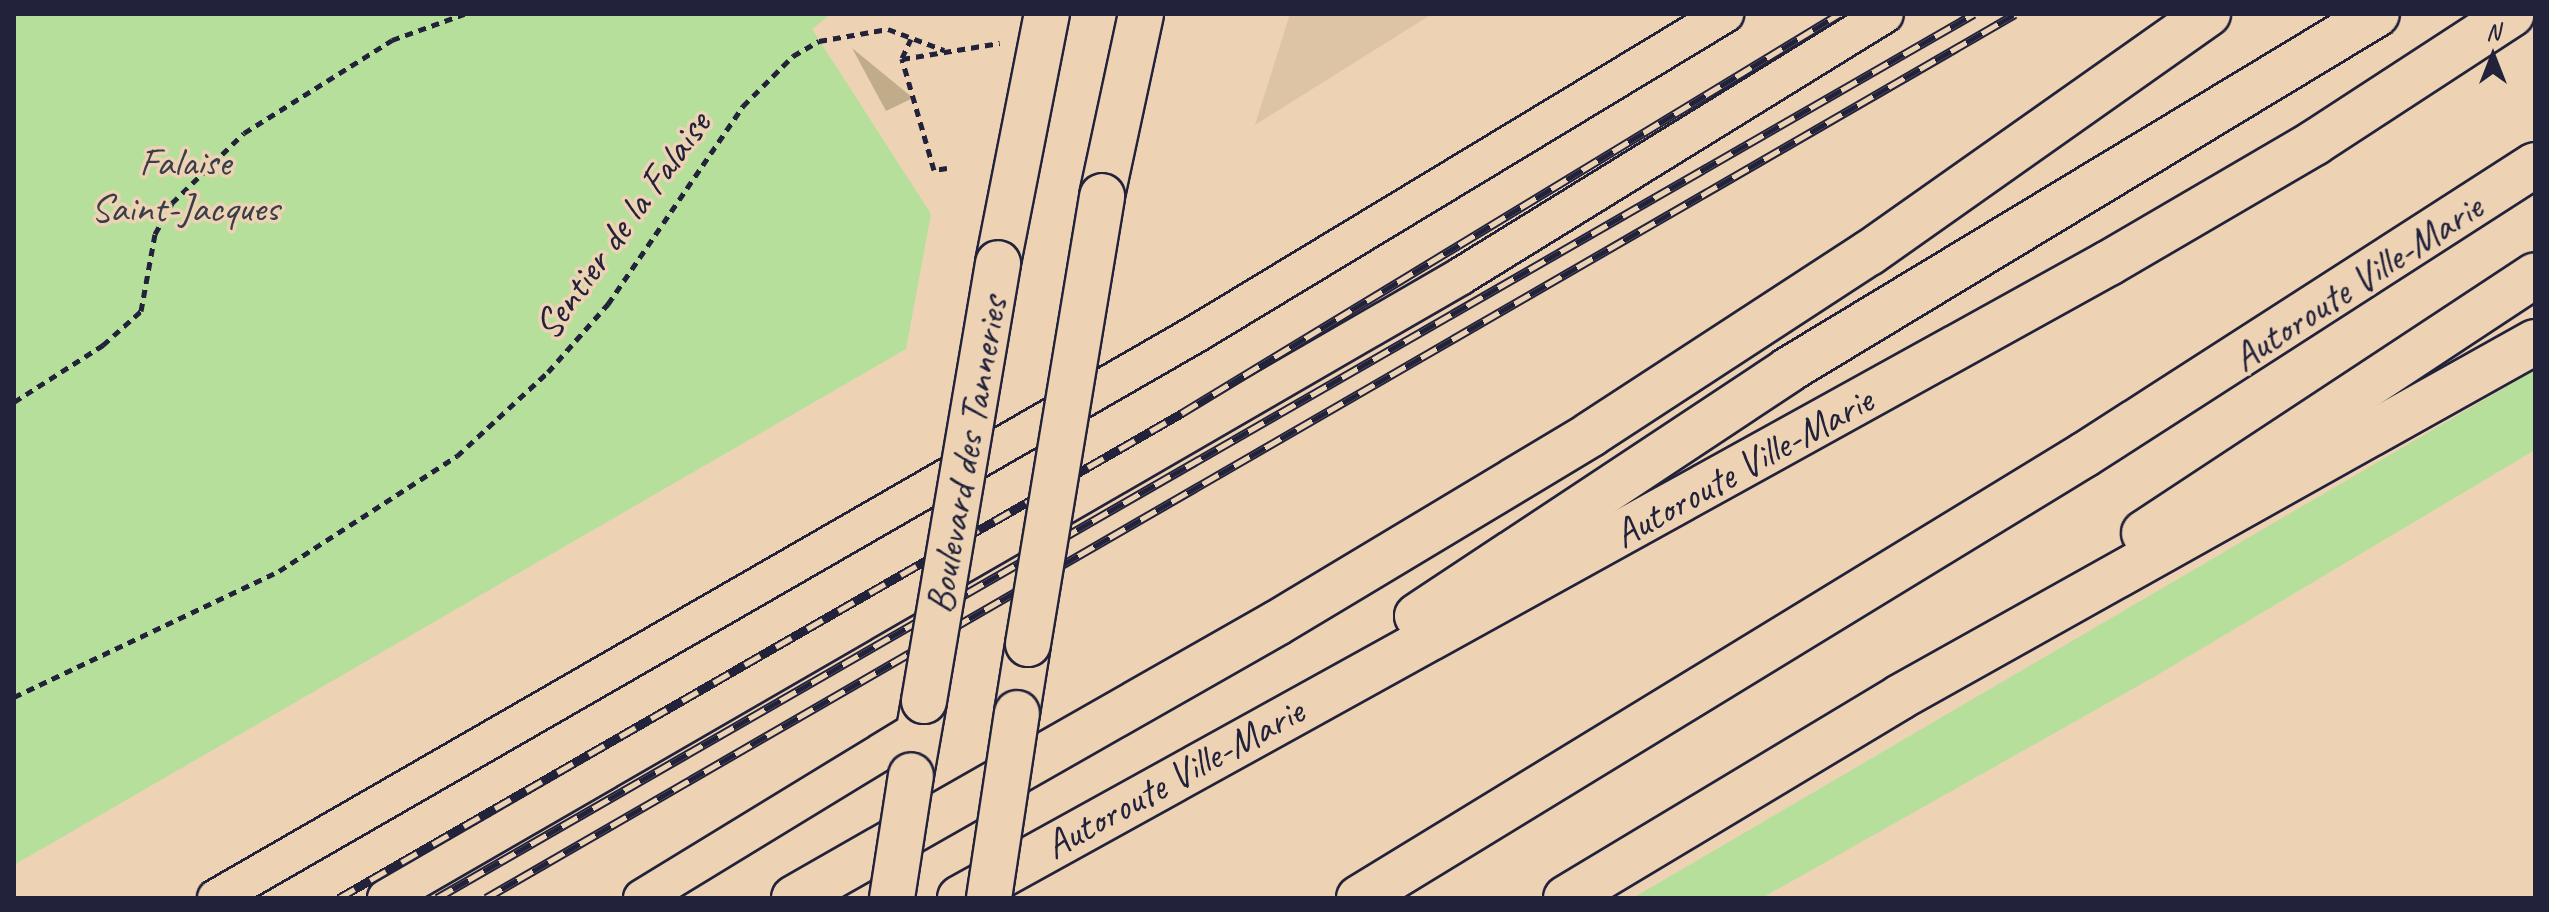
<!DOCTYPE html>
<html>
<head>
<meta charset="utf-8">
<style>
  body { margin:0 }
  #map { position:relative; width:2549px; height:912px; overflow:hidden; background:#edd3b4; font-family:Caveat,sans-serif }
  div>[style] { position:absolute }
  .built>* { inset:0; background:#dcc4a5 }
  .green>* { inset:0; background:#b6df9c }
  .building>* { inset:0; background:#c1ac89 }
  .path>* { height:5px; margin-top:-2.5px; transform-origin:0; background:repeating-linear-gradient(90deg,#22223b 0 8px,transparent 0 14px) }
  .roads { filter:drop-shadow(2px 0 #22223b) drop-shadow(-2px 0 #22223b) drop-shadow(0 2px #22223b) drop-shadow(0 -2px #22223b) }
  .minor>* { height:36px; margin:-18px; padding:0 18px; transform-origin:18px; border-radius:18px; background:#edd3b4 }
  .major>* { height:44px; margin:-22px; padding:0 22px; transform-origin:22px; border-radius:22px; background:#edd3b4 }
  .highway>* { height:44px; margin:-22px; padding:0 22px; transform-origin:22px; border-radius:22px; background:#edd3b4 }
  .rail>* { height:9px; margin-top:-4.5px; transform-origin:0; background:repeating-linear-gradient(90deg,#edd3b4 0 18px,#22223b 0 36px); box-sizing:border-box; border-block:2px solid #22223b }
  .bridges { filter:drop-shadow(2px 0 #22223b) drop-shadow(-2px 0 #22223b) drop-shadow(0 2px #22223b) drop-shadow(0 -2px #22223b) }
  .major-bridge>* { height:44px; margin:-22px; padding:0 22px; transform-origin:22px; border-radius:22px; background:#edd3b4 }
  span { translate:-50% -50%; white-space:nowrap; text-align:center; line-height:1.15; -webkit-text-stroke:7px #edd3b4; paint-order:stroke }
  .park-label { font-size:40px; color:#383e4a }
  .street-label { font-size:40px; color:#22223b }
  .frame { position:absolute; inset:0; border:16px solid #22223b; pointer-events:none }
  .north { position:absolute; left:2453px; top:16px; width:80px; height:80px; -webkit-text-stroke:6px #edd3b4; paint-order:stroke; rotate:0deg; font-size:22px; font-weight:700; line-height:32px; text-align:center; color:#22223b }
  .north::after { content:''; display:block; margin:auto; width:28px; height:36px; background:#22223b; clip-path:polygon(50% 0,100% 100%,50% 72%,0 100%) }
</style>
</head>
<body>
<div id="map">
  <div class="built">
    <div style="clip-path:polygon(1290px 14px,1432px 14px,1255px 125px)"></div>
  </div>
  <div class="green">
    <div style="clip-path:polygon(14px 14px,831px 14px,812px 29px,931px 214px,906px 349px,14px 865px)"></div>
    <div style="clip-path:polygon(2535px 370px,2535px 450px,2159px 674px,1762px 898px,1633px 898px)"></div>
  </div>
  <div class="building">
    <div style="clip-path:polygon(852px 48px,913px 98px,886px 111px)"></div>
  </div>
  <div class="path">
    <div style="left:902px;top:58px;width:21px;rotate:-65deg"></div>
    <div style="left:947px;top:168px;width:13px;rotate:171deg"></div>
    <div style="left:934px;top:170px;width:116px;rotate:-106.1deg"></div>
    <div style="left:902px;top:59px;width:99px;rotate:-9.3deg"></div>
    <div style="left:14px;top:402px;width:106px;rotate:-32.6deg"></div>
    <div style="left:103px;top:345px;width:51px;rotate:-41.8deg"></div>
    <div style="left:141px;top:311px;width:78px;rotate:-79.7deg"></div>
    <div style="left:155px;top:234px;width:35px;rotate:-61deg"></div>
    <div style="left:172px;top:203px;width:100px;rotate:-44.2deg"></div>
    <div style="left:244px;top:133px;width:175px;rotate:-32.1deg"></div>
    <div style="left:392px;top:40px;width:77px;rotate:-19.9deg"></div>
    <div style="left:14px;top:697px;width:293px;rotate:-25.4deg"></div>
    <div style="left:279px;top:571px;width:212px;rotate:-32.9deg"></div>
    <div style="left:457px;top:456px;width:124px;rotate:-42.7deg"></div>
    <div style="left:548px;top:372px;width:91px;rotate:-48.6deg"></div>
    <div style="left:608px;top:304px;width:240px;rotate:-55.7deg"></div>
    <div style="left:743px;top:106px;width:71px;rotate:-45deg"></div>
    <div style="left:793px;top:56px;width:30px;rotate:-30deg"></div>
    <div style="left:819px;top:41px;width:70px;rotate:-9.9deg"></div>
    <div style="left:888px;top:29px;width:60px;rotate:20.6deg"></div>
  </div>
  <div class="roads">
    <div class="minor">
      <div style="left:216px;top:898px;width:1134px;rotate:-29.93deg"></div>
      <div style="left:1199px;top:332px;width:615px;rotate:-31.16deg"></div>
      <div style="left:386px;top:898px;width:1242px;rotate:-30.05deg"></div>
      <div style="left:1461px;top:276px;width:498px;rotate:-31.7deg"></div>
      <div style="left:642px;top:898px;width:326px;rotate:-31.4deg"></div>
    </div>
    <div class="major">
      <div style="left:1102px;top:196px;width:186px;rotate:-77.9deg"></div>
      <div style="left:998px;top:263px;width:254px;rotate:-78.9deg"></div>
      <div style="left:1017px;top:713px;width:70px;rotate:-80.9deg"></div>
      <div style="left:911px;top:775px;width:75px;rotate:-80deg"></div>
    </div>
    <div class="highway">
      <div style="left:2144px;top:533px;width:468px;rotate:-33.4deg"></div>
      <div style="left:1417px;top:616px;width:445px;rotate:-33.5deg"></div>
      <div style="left:1788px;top:370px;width:688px;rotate:-31.15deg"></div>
      <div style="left:794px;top:898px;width:556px;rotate:-29.66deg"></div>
      <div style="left:1277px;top:623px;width:366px;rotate:-31deg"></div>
      <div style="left:1591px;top:434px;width:332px;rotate:-33.1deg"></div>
      <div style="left:1869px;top:253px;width:415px;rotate:-35.2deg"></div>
      <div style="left:960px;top:898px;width:1313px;rotate:-28.93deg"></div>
      <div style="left:2109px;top:263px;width:238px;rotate:-30.3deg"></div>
      <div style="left:2314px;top:143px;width:236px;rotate:-33.1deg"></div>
      <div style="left:1359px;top:898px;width:850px;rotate:-31.43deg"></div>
      <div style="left:2084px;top:455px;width:536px;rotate:-32.74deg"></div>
      <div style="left:1566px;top:898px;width:390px;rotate:-31deg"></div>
      <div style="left:1900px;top:697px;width:727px;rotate:-29.21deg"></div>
    </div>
  </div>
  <div class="rail">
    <div style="left:339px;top:898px;width:973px;rotate:-29.91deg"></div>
    <div style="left:1182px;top:413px;width:769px;rotate:-31.27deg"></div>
    <div style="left:437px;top:898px;width:1773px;rotate:-29.91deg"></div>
    <div style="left:486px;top:898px;width:1766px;rotate:-30.03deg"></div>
  </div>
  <div class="bridges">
    <div class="major-bridge">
      <div style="left:1028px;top:644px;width:454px;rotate:-80.6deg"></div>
      <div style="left:924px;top:701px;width:444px;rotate:-80.4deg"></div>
      <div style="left:892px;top:898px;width:124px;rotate:-81.2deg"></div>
      <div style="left:989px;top:898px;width:187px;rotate:-81.4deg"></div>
    </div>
  </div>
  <div class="park-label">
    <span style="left:185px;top:185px">Falaise<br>Saint-Jacques</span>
  </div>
  <div class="street-label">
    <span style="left:622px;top:225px;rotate:-54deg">Sentier de la Falaise</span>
    <span style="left:2357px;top:282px;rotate:-33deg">Autoroute Ville-Marie</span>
    <span style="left:966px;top:455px;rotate:-80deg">Boulevard des Tanneries</span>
    <span style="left:1743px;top:467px;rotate:-29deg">Autoroute Ville-Marie</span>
    <span style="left:1174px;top:778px;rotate:-29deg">Autoroute Ville-Marie</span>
  </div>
  <div class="frame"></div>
  <div class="north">N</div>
</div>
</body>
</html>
